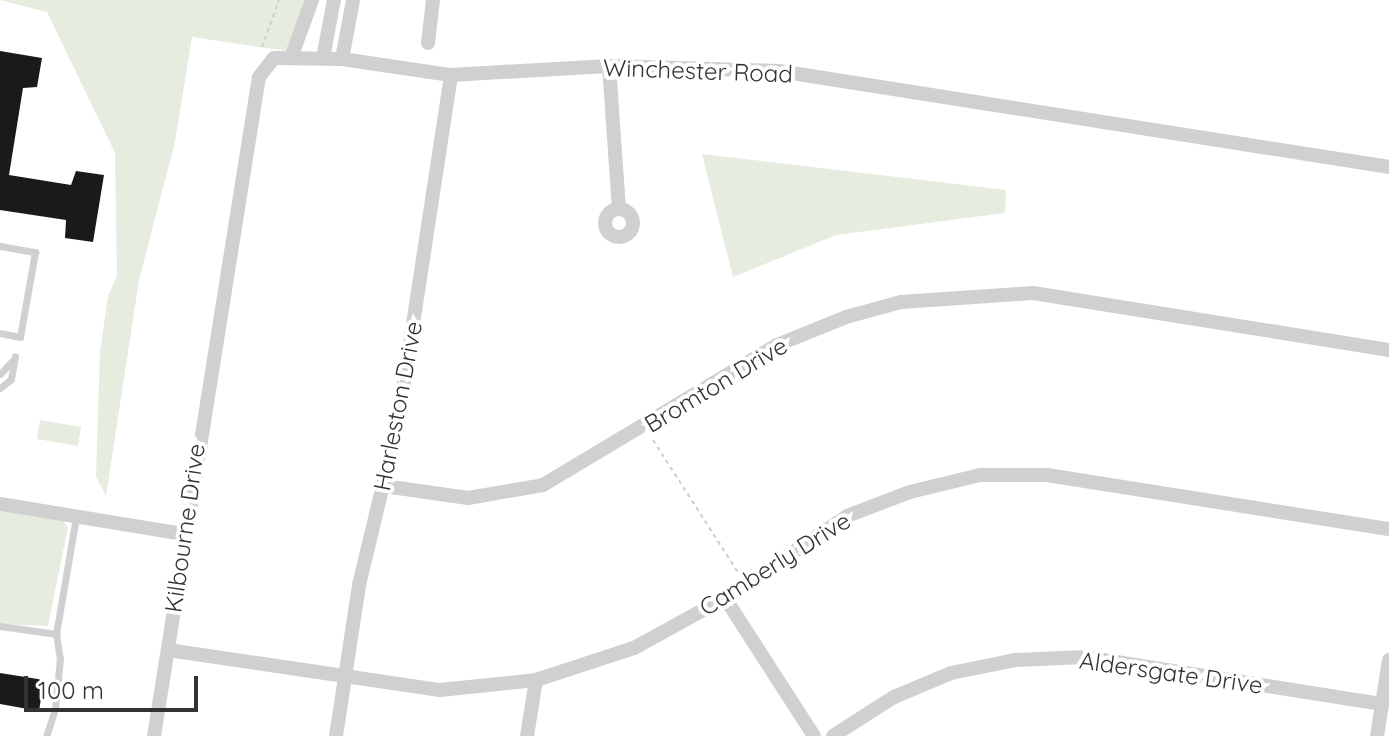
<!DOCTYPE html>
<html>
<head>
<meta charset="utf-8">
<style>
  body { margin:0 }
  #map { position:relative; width:1389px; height:736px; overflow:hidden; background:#fff; font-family:Quicksand,sans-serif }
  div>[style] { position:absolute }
  .green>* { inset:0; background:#e6ecdf }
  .building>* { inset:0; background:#1a1a1a }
  .path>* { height:2px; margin-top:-1px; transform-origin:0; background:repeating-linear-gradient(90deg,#cdcdcd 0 4px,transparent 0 8px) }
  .lane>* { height:7px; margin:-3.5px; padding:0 3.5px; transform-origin:3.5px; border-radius:3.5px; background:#d0d0d0 }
  .street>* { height:14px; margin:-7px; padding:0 7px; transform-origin:7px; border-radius:7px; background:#d0d0d0 }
  .street>.ring { margin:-7px; padding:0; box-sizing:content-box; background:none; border:14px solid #d0d0d0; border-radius:50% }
  span { translate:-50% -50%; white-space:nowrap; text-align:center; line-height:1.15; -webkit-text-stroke:8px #fff; paint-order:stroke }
  .street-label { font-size:24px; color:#333 }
  .scale { position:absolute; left:24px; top:676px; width:174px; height:36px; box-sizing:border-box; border:4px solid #333; border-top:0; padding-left:10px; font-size:24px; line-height:28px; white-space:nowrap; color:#333; -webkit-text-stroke:6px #fff; paint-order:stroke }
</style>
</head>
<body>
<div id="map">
  <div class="green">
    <div style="clip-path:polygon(0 0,313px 0,287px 51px,192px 37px,175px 142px,139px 280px,106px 496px,96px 477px,100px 352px,108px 296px,117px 276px,115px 153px,47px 12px)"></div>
    <div style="clip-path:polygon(702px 154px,1006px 190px,1005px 213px,836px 235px,733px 277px)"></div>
    <div style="clip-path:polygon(40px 420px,81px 427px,78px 446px,37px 439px)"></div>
    <div style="clip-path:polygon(0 511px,63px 521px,68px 527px,48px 626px,0 624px)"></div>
  </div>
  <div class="building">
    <div style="clip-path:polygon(0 51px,42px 58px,37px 87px,23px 88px,9px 175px,71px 185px,76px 171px,104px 175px,93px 242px,65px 238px,66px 220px,0 210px)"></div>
    <div style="clip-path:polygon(0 673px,44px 680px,39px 711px,0 704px)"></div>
  </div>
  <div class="path">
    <div style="left:262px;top:47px;width:50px;rotate:-70.1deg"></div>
    <div style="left:653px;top:440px;width:156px;rotate:57.3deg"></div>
  </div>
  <div class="lane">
    <div style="left:0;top:246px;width:36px;rotate:10deg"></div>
    <div style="left:35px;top:252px;width:86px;rotate:100deg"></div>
    <div style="left:20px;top:337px;width:20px;rotate:-169deg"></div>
    <div style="left:0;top:374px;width:21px;rotate:-47deg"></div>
    <div style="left:0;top:388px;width:14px;rotate:-39deg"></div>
    <div style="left:11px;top:379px;width:23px;rotate:-80deg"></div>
    <div style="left:0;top:626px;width:57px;rotate:8.1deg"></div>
    <div style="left:56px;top:634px;width:24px;rotate:81deg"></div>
    <div style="left:60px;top:658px;width:51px;rotate:95.6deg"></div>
    <div style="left:55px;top:709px;width:28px;rotate:108deg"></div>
    <div style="left:56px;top:634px;width:119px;rotate:-80.3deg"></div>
  </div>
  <div class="street">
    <div style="left:428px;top:43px;width:43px;rotate:-83.4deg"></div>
    <div style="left:292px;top:55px;width:59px;rotate:-70deg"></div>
    <div style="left:323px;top:58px;width:59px;rotate:-79.3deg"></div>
    <div style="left:342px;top:59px;width:60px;rotate:-79.4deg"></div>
    <div style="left:609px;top:66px;width:143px;rotate:86deg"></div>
    <div class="ring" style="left:605px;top:209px;width:14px;height:14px"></div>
    <div style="left:384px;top:486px;width:85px;rotate:8.1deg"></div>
    <div style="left:468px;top:498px;width:76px;rotate:-9.8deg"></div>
    <div style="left:543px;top:485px;width:273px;rotate:-30.9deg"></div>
    <div style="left:777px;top:345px;width:74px;rotate:-22.1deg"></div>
    <div style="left:846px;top:317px;width:57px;rotate:-15.3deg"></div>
    <div style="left:901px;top:302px;width:132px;rotate:-3.9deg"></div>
    <div style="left:1033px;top:293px;width:361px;rotate:9.1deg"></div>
    <div style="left:0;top:504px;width:185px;rotate:9.3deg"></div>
    <div style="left:725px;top:598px;width:164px;rotate:57.2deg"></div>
    <div style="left:168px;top:650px;width:275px;rotate:8.4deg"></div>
    <div style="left:440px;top:690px;width:97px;rotate:-5.9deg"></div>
    <div style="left:536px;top:680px;width:103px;rotate:-18.1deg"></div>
    <div style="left:634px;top:648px;width:104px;rotate:-28.8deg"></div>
    <div style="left:725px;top:598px;width:147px;rotate:-33.9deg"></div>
    <div style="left:847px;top:516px;width:67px;rotate:-20.9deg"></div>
    <div style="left:910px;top:492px;width:72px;rotate:-13.7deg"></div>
    <div style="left:980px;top:475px;width:67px"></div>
    <div style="left:1047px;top:475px;width:346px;rotate:9deg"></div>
    <div style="left:154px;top:736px;width:667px;rotate:-80.95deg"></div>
    <div style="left:259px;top:77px;width:24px;rotate:-52deg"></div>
    <div style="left:274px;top:58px;width:68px;rotate:0.8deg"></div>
    <div style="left:342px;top:59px;width:110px;rotate:8.4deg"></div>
    <div style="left:451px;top:75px;width:158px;rotate:-3.3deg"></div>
    <div style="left:609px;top:66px;width:170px;rotate:1.7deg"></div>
    <div style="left:779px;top:71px;width:618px;rotate:8.94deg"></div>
    <div style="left:336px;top:736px;width:153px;rotate:-81.3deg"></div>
    <div style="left:359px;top:585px;width:168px;rotate:-76.5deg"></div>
    <div style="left:398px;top:422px;width:351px;rotate:-81.3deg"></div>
    <div style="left:527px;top:736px;width:57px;rotate:-80.9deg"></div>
    <div style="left:833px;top:736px;width:72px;rotate:-32.6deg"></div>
    <div style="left:894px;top:697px;width:62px;rotate:-22.8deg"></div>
    <div style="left:951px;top:673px;width:65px;rotate:-11.5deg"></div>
    <div style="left:1015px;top:660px;width:70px;rotate:-2.5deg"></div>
    <div style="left:1085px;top:657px;width:301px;rotate:9deg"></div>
    <div style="left:1377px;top:736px;width:77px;rotate:-81deg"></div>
  </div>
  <div class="street-label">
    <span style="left:698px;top:71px;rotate:2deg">Winchester Road</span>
    <span style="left:716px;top:385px;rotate:-31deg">Bromton Drive</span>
    <span style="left:398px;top:406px;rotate:-79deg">Harleston Drive</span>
    <span style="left:185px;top:528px;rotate:-82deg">Kilbourne Drive</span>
    <span style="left:775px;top:564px;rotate:-32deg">Camberly Drive</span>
    <span style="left:1171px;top:673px;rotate:8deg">Aldersgate Drive</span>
  </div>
  <div class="scale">100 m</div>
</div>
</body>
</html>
